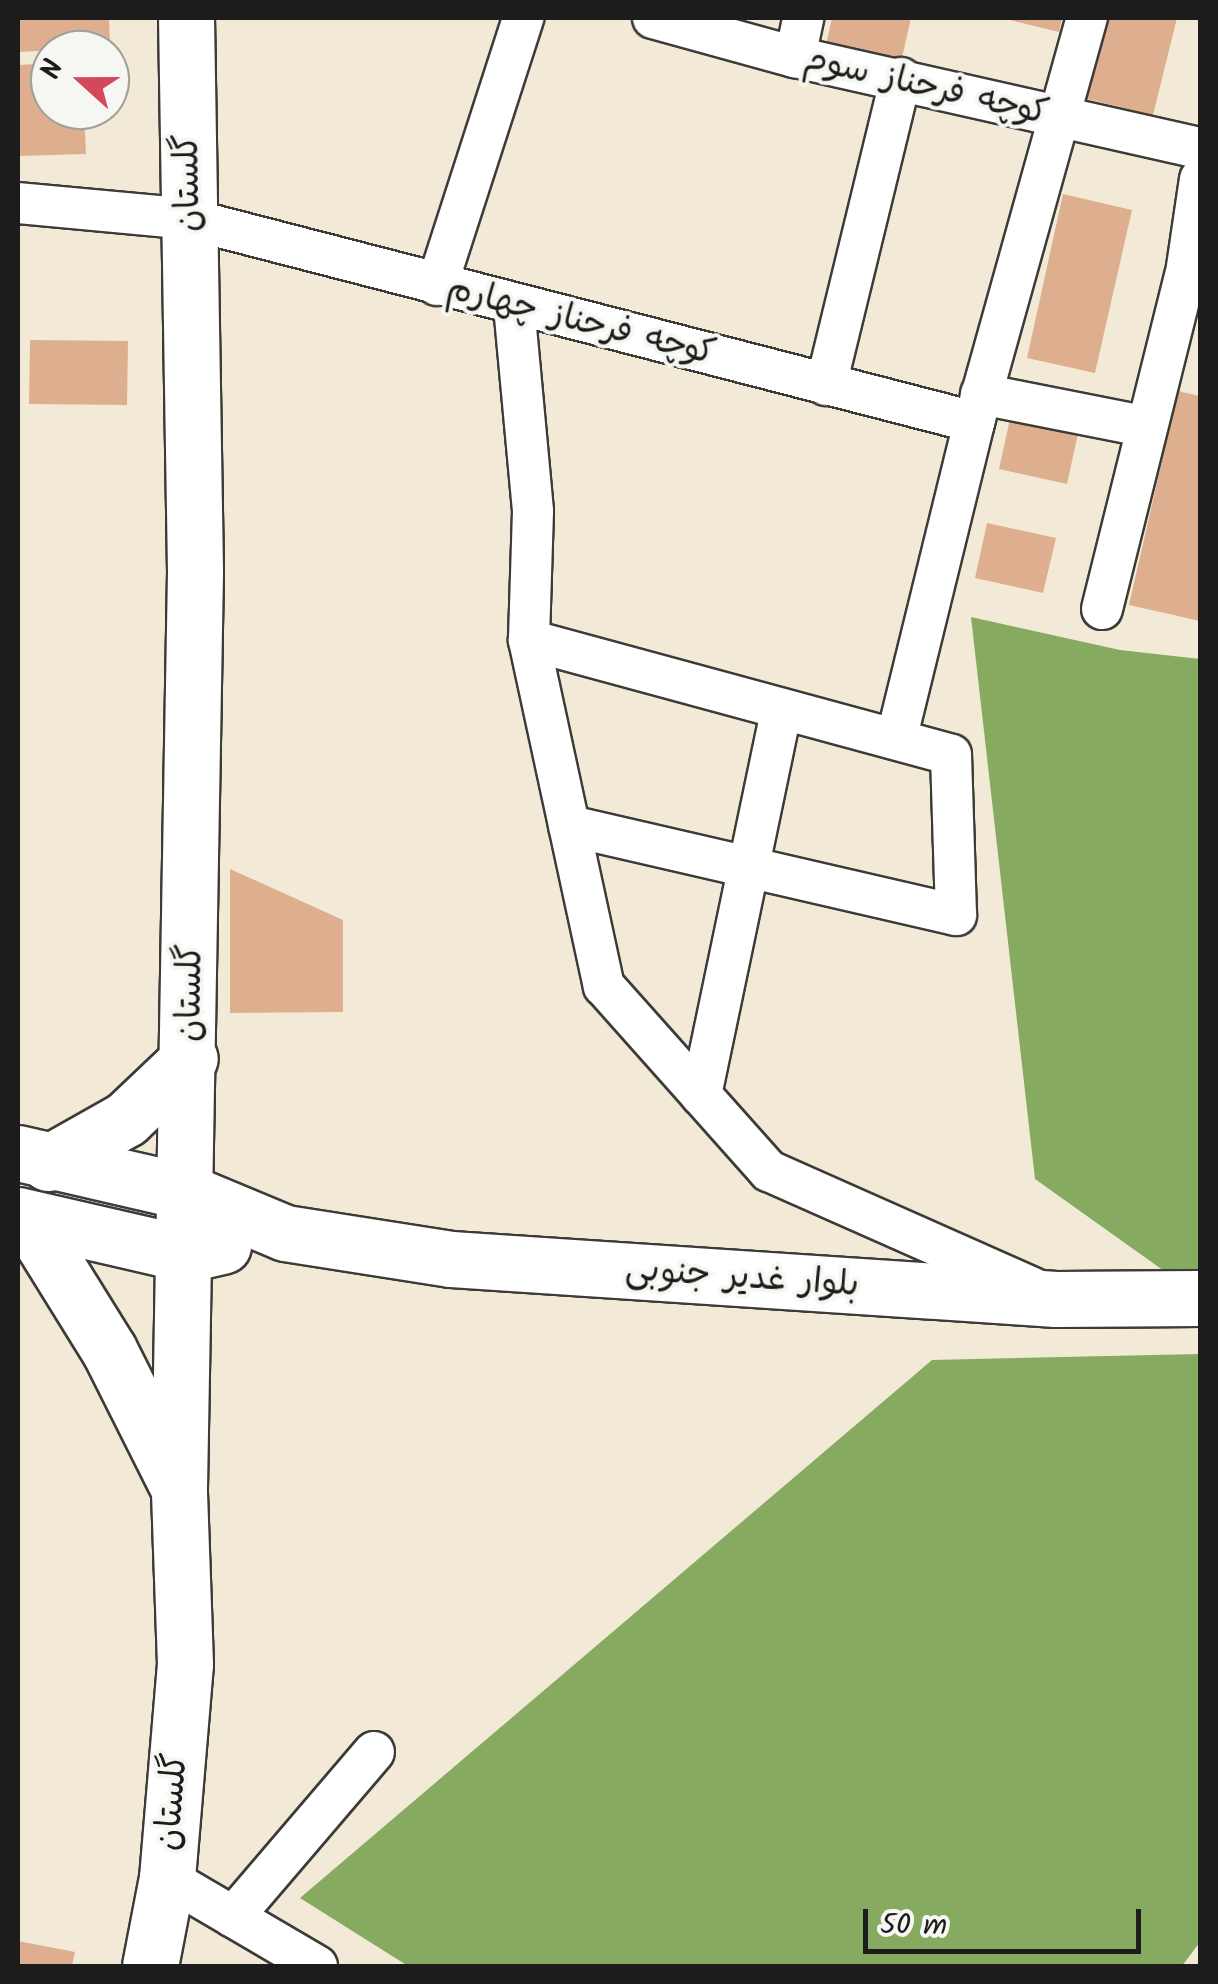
<!DOCTYPE html>
<html>
<head>
<meta charset="utf-8">
<style>
  body { margin:0 }
  #map { position:relative; width:1218px; height:1984px; overflow:hidden; background:#f2ead7; font-family:Kalam,"Playpen Sans Arabic",sans-serif }
  div>[style] { position:absolute }
  .forest>* { inset:0; background:#86aa60 }
  .building>* { inset:0; background:#ddaf8f }
  .roads { filter:drop-shadow(2px 0 #3c3b38) drop-shadow(-2px 0 #3c3b38) drop-shadow(0 2px #3c3b38) drop-shadow(0 -2px #3c3b38) }
  .street>* { height:40px; margin:-20px; padding:0 20px; transform-origin:20px; border-radius:20px; background:#fff }
  .secondary>* { height:55px; margin:-27.5px; padding:0 27.5px; transform-origin:27.5px; border-radius:27.5px; background:#fff }
  span { translate:-50% -50%; white-space:nowrap; text-align:center; line-height:1.15; -webkit-text-stroke:8px #f6f6f2; paint-order:stroke }
  .street-label { font-size:35px; color:#1c1c1c }
  .frame { position:absolute; inset:0; border:20px solid #1c1c1c; pointer-events:none }
  .north { position:absolute; left:30px; top:30px; width:100px; height:100px; box-sizing:border-box; background:#f6f6f2; border:2px solid #9f9f9c; border-radius:50%; rotate:291deg; font-size:28px; font-weight:700; line-height:40px; text-align:center; color:#1c1c1c }
  .north::after { content:''; display:block; margin:auto; width:35px; height:45px; background:#d1495b; clip-path:polygon(50% 0,100% 100%,50% 72%,0 100%) }
  .scale { position:absolute; left:863px; top:1909px; width:278px; height:45px; box-sizing:border-box; border:5px solid #1c1c1c; border-top:0; padding-left:12px; font-size:30px; line-height:35px; white-space:nowrap; color:#1c1c1c; -webkit-text-stroke:8px #f6f6f2; paint-order:stroke }
</style>
</head>
<body>
<div id="map">
  <div class="forest">
    <div style="clip-path:polygon(971px 617px,1120px 650px,1200px 659px,1200px 1272px,1167px 1273px,1035px 1179px)"></div>
    <div style="clip-path:polygon(1200px 1354px,1200px 1942px,1182px 1966px,408px 1966px,300px 1898px,932px 1360px)"></div>
  </div>
  <div class="building">
    <div style="clip-path:polygon(18px 18px,109px 18px,110px 47px,18px 52px)"></div>
    <div style="clip-path:polygon(832px 18px,911px 18px,901px 62px,826px 45px)"></div>
    <div style="clip-path:polygon(1001px 18px,1062px 18px,1059px 32px)"></div>
    <div style="clip-path:polygon(1098px 18px,1177px 18px,1153px 115px,1079px 97px)"></div>
    <div style="clip-path:polygon(50px 63px,50px 110px,84px 110px,86px 154px,18px 156px,18px 65px)"></div>
    <div style="clip-path:polygon(1063px 194px,1132px 210px,1095px 373px,1027px 358px)"></div>
    <div style="clip-path:polygon(30px 340px,128px 341px,127px 405px,29px 404px)"></div>
    <div style="clip-path:polygon(1178px 391px,1200px 396px,1200px 621px,1129px 605px)"></div>
    <div style="clip-path:polygon(1011px 414px,1079px 429px,1067px 484px,999px 469px)"></div>
    <div style="clip-path:polygon(987px 523px,1056px 538px,1043px 593px,975px 578px)"></div>
    <div style="clip-path:polygon(230px 869px,343px 920px,343px 1012px,230px 1013px)"></div>
    <div style="clip-path:polygon(18px 1941px,75px 1952px,72px 1966px,18px 1966px)"></div>
  </div>
  <div class="roads">
    <div class="street">
      <div style="left:653px;top:18px;width:147px;rotate:15.4deg"></div>
      <div style="left:795px;top:57px;width:415px;rotate:12.7deg"></div>
      <div style="left:795px;top:57px;width:40px;rotate:-78deg"></div>
      <div style="left:18px;top:203px;width:172px;rotate:5.3deg"></div>
      <div style="left:189px;top:219px;width:811px;rotate:14.5deg"></div>
      <div style="left:437px;top:285px;width:281px;rotate:-72.1deg"></div>
      <div style="left:514px;top:306px;width:206px;rotate:84.7deg"></div>
      <div style="left:533px;top:511px;width:129px;rotate:91.8deg"></div>
      <div style="left:529px;top:640px;width:354px;rotate:77.8deg"></div>
      <div style="left:604px;top:986px;width:248px;rotate:48.3deg"></div>
      <div style="left:769px;top:1171px;width:289px;rotate:23.9deg"></div>
      <div style="left:826px;top:385px;width:316px;rotate:-76.3deg"></div>
      <div style="left:981px;top:394px;width:165px;rotate:11.2deg"></div>
      <div style="left:1102px;top:609px;width:352px;rotate:-76deg"></div>
      <div style="left:1187px;top:267px;width:89px;rotate:-81.6deg"></div>
      <div style="left:529px;top:640px;width:437px;rotate:15.2deg"></div>
      <div style="left:951px;top:755px;width:160px;rotate:88.2deg"></div>
      <div style="left:956px;top:915px;width:397px;rotate:-167deg"></div>
      <div style="left:897px;top:736px;width:323px;rotate:-76.2deg"></div>
      <div style="left:974px;top:422px;width:420px;rotate:-74.4deg"></div>
      <div style="left:701px;top:1095px;width:392px;rotate:-78.2deg"></div>
      <div style="left:167px;top:1878px;width:174px;rotate:30.4deg"></div>
      <div style="left:233px;top:1917px;width:217px;rotate:-49.5deg"></div>
    </div>
    <div class="secondary">
      <div style="left:18px;top:1153px;width:173px;rotate:13deg"></div>
      <div style="left:187px;top:1192px;width:106px;rotate:22.7deg"></div>
      <div style="left:285px;top:1233px;width:168px;rotate:8.9deg"></div>
      <div style="left:451px;top:1259px;width:606px;rotate:3.78deg"></div>
      <div style="left:1056px;top:1299px;width:144px;rotate:-0.4deg"></div>
      <div style="left:48px;top:1163px;width:90px;rotate:-29.4deg"></div>
      <div style="left:126px;top:1119px;width:88px;rotate:-43.6deg"></div>
      <div style="left:18px;top:1215px;width:173px;rotate:13deg"></div>
      <div style="left:187px;top:1254px;width:37px;rotate:-13deg"></div>
      <div style="left:27px;top:1218px;width:155px;rotate:58.2deg"></div>
      <div style="left:109px;top:1350px;width:151px;rotate:63.3deg"></div>
      <div style="left:150px;top:1966px;width:90px;rotate:-79.1deg"></div>
      <div style="left:167px;top:1878px;width:215px;rotate:-85.2deg"></div>
      <div style="left:185px;top:1664px;width:176px;rotate:-92deg"></div>
      <div style="left:179px;top:1488px;width:917px;rotate:-89deg"></div>
      <div style="left:195px;top:571px;width:553px;rotate:-90.93deg"></div>
    </div>
  </div>
  <div class="street-label">
    <span style="left:926px;top:87px;rotate:13deg">کوچه فرحناز سوم</span>
    <span style="left:189px;top:183px;rotate:-91deg">گلستان</span>
    <span style="left:581px;top:322px;rotate:14deg">کوچه فرحناز چهارم</span>
    <span style="left:191px;top:993px;rotate:-89deg">گلستان</span>
    <span style="left:742px;top:1278px;rotate:4deg">بلوار غدیر جنوبی</span>
    <span style="left:173px;top:1802px;rotate:-85deg">گلستان</span>
  </div>
  <div class="frame"></div>
  <div class="north">N</div>
  <div class="scale">50 m</div>
</div>
</body>
</html>
